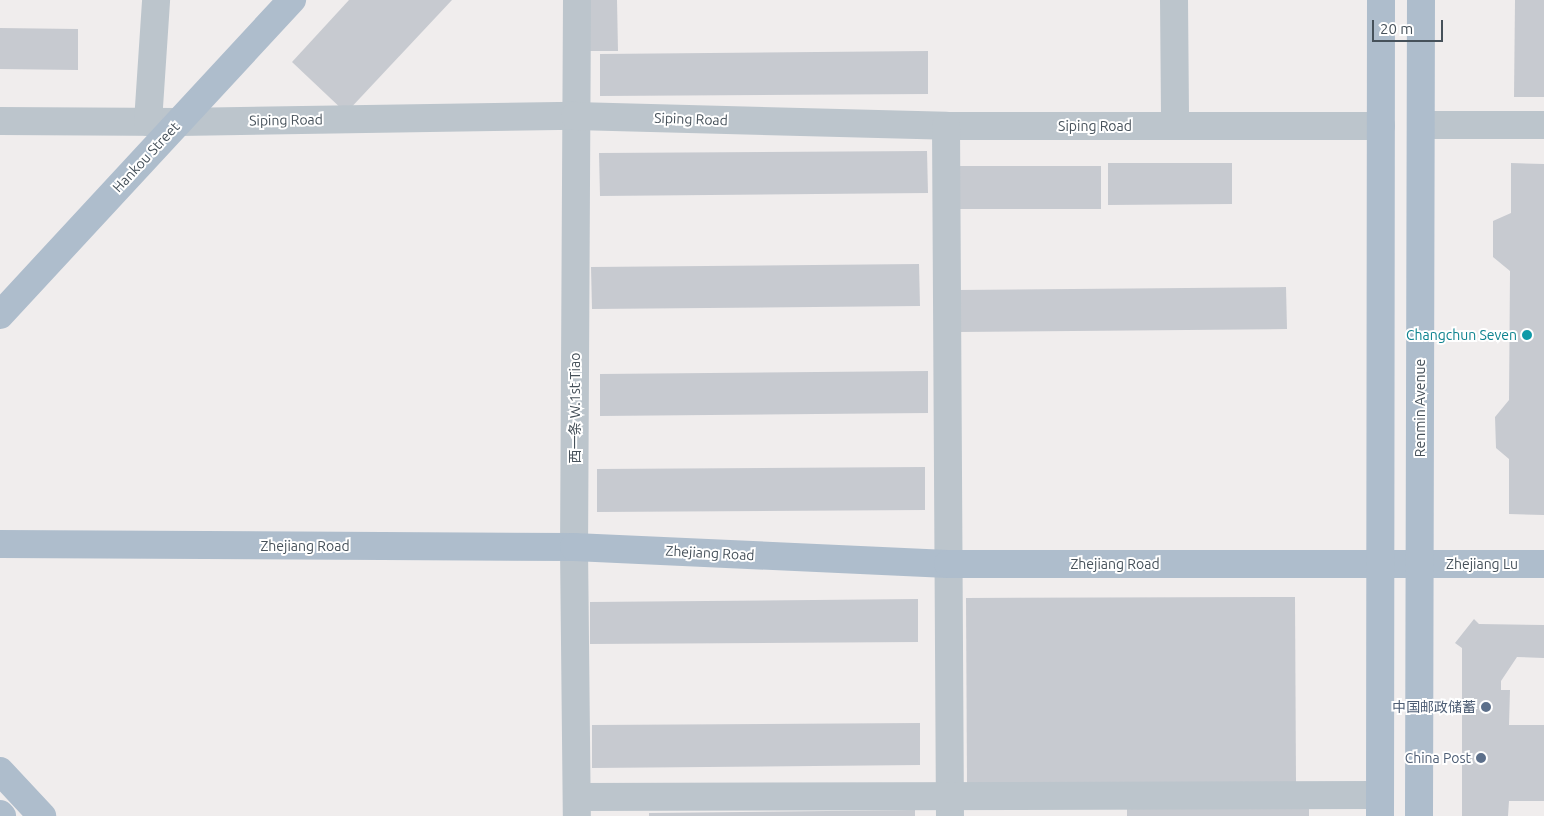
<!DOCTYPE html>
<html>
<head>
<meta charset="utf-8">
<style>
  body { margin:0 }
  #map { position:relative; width:1544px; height:816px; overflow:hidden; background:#f0eded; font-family:Ubuntu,"Noto Sans SC",sans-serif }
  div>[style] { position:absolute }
  .building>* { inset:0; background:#c7cad0 }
  .minor>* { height:28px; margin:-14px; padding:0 14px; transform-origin:14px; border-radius:14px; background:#bcc5cc }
  .major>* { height:28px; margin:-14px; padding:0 14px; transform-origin:14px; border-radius:14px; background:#aebdcc }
  .dots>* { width:14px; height:14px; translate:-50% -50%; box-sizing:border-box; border:2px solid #fff; border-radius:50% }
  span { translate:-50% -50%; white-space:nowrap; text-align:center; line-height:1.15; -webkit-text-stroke:4px #fff; paint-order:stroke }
  .street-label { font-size:14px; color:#46515a }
  .culture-label { font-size:14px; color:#0d838f }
  .right { translate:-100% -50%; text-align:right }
  .service-label { font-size:14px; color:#4e5e75 }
  .scale { position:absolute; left:1372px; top:20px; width:71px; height:22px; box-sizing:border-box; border:2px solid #46515a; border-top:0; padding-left:6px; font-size:15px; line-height:18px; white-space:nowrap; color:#46515a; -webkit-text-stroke:4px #fff; paint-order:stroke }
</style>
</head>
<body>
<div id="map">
  <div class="building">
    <div style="clip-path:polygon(349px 0,452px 0,346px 113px,292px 62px)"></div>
    <div style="clip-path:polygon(580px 0,617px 0,618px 51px,581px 51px)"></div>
    <div style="clip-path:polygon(1515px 0,1544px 0,1544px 97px,1514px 97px)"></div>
    <div style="clip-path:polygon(0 28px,78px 29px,78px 70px,0 69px)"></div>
    <div style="clip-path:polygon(928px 51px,928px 94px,600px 96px,600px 54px)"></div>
    <div style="clip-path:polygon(927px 151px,928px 193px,600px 196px,599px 153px)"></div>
    <div style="clip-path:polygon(1108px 163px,1232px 163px,1232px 204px,1108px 205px)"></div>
    <div style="clip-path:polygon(1511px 163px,1544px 164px,1544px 515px,1509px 514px,1509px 459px,1496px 448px,1495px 417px,1509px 400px,1510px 271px,1493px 257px,1493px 221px,1511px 213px)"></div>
    <div style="clip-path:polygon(952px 166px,1101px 166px,1101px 209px,952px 209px)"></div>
    <div style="clip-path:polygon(919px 264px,920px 306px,592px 309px,591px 267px)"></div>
    <div style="clip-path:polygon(1286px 287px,1287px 329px,958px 332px,958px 290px)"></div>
    <div style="clip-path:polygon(928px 371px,928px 413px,600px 416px,600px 374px)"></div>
    <div style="clip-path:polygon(925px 467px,925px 510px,597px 512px,597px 469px)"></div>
    <div style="clip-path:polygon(1295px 597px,1296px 783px,967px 784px,966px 598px)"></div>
    <div style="clip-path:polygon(918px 599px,918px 642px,590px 644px,590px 602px)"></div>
    <div style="clip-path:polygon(1474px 619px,1479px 624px,1544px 625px,1544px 658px,1517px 657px,1501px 681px,1501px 690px,1510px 690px,1509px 725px,1544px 725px,1544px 801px,1509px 801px,1508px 816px,1462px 816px,1462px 648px,1455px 643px)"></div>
    <div style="clip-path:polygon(920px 723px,920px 765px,592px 768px,592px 725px)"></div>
    <div style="clip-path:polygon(1309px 807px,1309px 816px,1127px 816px,1127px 809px)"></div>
    <div style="clip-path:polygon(915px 810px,915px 816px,649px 816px,649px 813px)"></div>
  </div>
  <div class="minor">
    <div style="left:577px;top:0;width:547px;rotate:90.31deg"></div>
    <div style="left:574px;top:547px;width:269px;rotate:89.4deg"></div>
    <div style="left:1174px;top:0;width:126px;rotate:89.5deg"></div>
    <div style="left:0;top:121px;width:179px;rotate:0.3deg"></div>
    <div style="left:179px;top:122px;width:396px;rotate:-0.9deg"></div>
    <div style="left:575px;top:116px;width:371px;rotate:1.5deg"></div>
    <div style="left:946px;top:126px;width:435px"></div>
    <div style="left:148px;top:122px;width:122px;rotate:-86.2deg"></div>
    <div style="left:1421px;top:125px;width:123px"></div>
    <div style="left:946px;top:126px;width:690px;rotate:89.67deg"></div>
    <div style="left:577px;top:797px;width:803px;rotate:-0.14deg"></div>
  </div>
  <div class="major">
    <div style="left:0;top:315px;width:430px;rotate:-47.2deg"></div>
    <div style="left:0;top:544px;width:574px;rotate:0.3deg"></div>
    <div style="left:574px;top:547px;width:374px;rotate:2.6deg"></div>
    <div style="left:948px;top:564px;width:596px"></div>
    <div style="left:0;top:771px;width:62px;rotate:47deg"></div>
    <div style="left:0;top:814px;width:3px;rotate:45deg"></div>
    <div style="left:1380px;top:816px;width:816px;rotate:-89.93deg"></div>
    <div style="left:1419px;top:816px;width:816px;rotate:-89.86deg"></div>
  </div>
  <div class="dots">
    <div style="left:1527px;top:335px;background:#0f9aa8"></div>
    <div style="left:1486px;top:707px;background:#5c6f8a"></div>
    <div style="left:1481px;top:758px;background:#5c6f8a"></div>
  </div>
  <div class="street-label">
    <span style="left:691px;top:119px;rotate:2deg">Siping Road</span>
    <span style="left:286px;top:120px;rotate:-1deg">Siping Road</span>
    <span style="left:1095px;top:126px">Siping Road</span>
    <span style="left:146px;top:157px;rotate:-47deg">Hankou Street</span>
    <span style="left:575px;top:408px;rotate:-90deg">西一条 W.1st Tiao</span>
    <span style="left:1420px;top:408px;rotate:-90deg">Renmin Avenue</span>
    <span style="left:305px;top:546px">Zhejiang Road</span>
    <span style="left:710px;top:553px;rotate:3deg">Zhejiang Road</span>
    <span style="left:1115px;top:564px">Zhejiang Road</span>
    <span style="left:1482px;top:564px">Zhejiang Lu</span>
  </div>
  <div class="culture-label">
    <span class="right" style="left:1517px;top:335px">Changchun Seven</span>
  </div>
  <div class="service-label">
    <span class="right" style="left:1476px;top:707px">中国邮政储蓄</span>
    <span class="right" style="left:1471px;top:758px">China Post</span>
  </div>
  <div class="scale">20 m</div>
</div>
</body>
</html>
